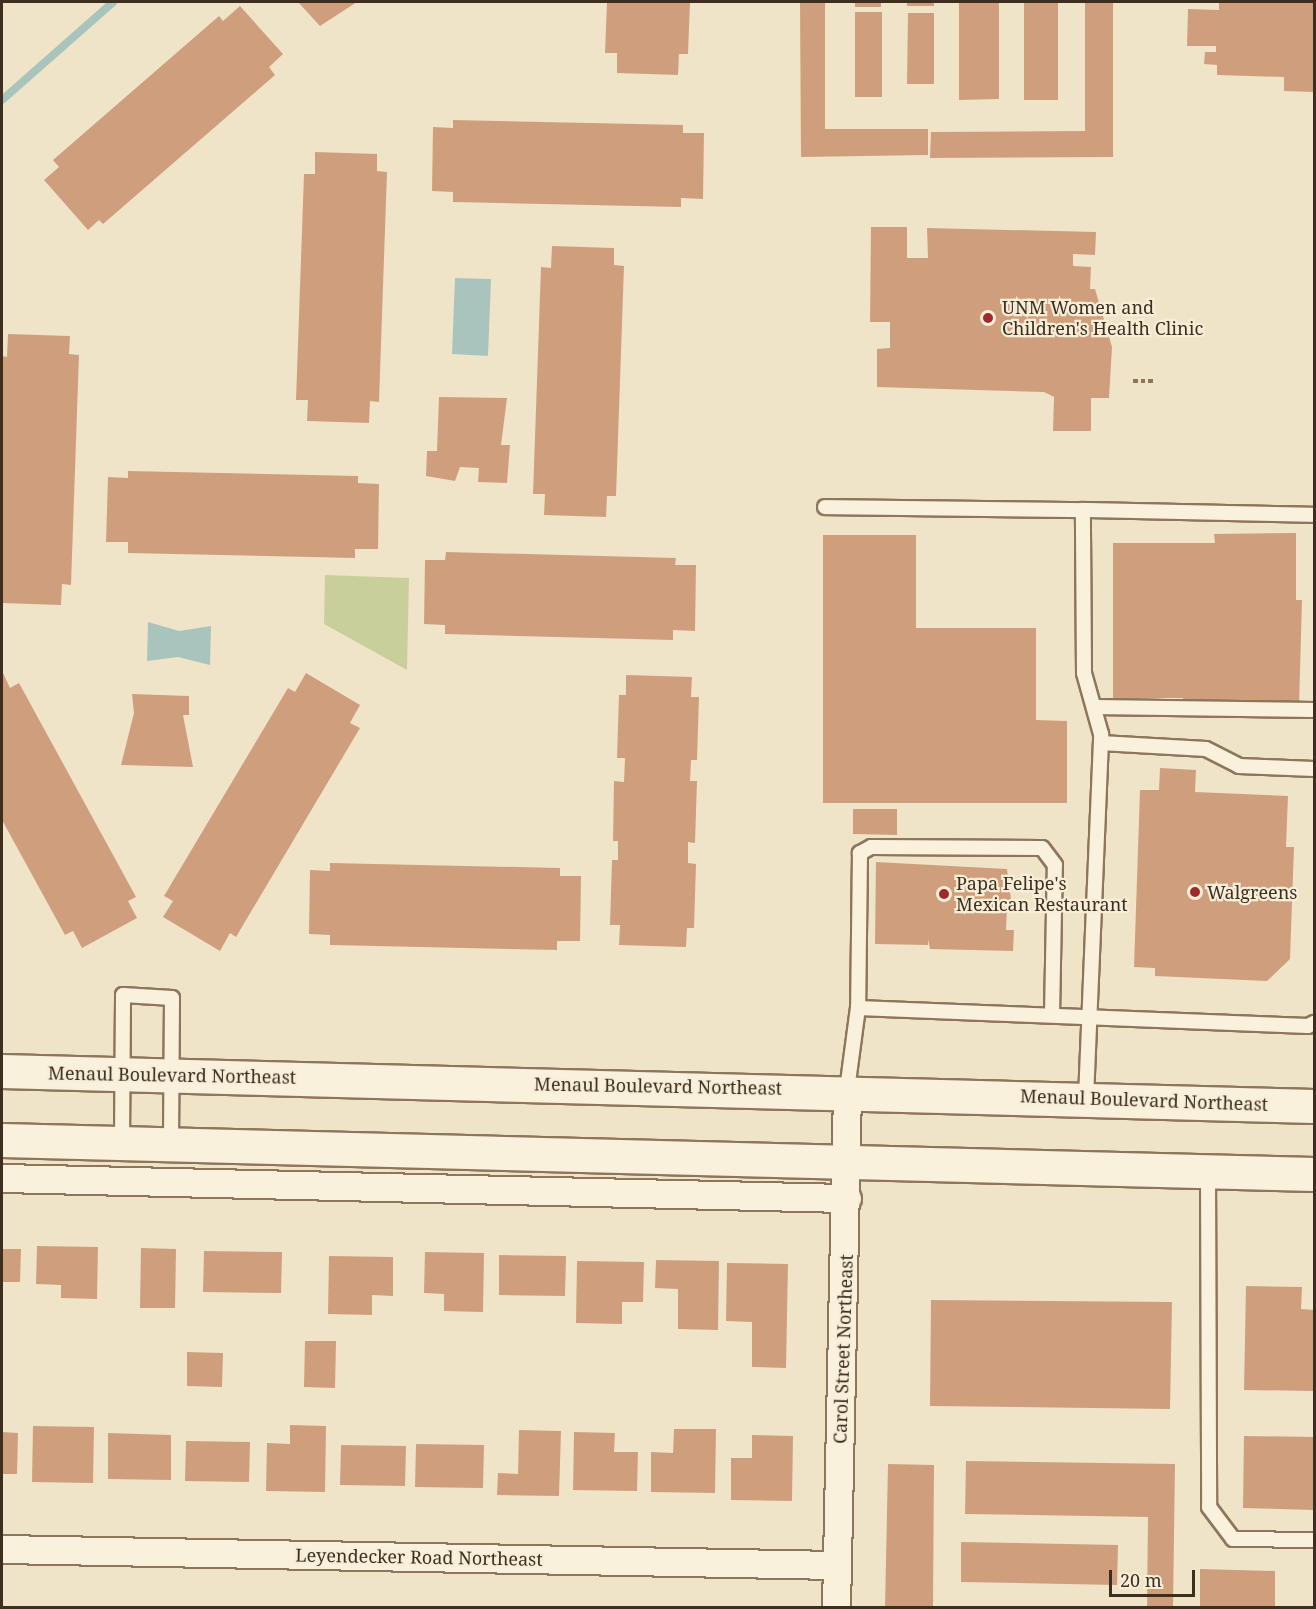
<!DOCTYPE html>
<html>
<head>
<meta charset="utf-8">
<style>
  body { margin:0 }
  #map { position:relative; width:1316px; height:1609px; overflow:hidden; background:#f0e4c8; font-family:"Noto Serif",serif }
  div>[style] { position:absolute }
  .green>* { inset:0; background:#c9cf9b }
  .water>* { inset:0; background:#a9c4bc }
  .stream>* { height:8px; margin:-4px; padding:0 4px; transform-origin:4px; border-radius:4px; background:#a9c4bc }
  .building>* { inset:0; background:#cf9f7d }
  .path>* { height:4px; margin-top:-2px; transform-origin:0; background:repeating-linear-gradient(90deg,#8d765c 0 4.5px,transparent 0 7.5px) }
  .roads { filter:drop-shadow(2px 0 #8d765c) drop-shadow(-2px 0 #8d765c) drop-shadow(0 2px #8d765c) drop-shadow(0 -2px #8d765c) }
  .lane>* { height:14px; margin:-7px; padding:0 7px; transform-origin:7px; border-radius:7px; background:#faf1dc }
  .street>* { height:27px; margin:-13.5px; padding:0 13.5px; transform-origin:13.5px; border-radius:13.5px; background:#faf1dc }
  .secondary>* { height:33px; margin:-16.5px; padding:0 16.5px; transform-origin:16.5px; border-radius:16.5px; background:#faf1dc }
  .dots>* { width:16px; height:16px; translate:-50% -50%; box-sizing:border-box; border:3px solid #f7eed8; border-radius:50% }
  span { translate:-50% -50%; white-space:nowrap; text-align:center; line-height:1.15; -webkit-text-stroke:4.5px #f7eed8; paint-order:stroke }
  .poi-label { font-size:18px; color:#3d2e20 }
  .left { translate:0 -50%; text-align:left }
  .street-label { font-size:18px; color:#3d2e20 }
  .frame { position:absolute; inset:0; border:3px solid #3d2e20; pointer-events:none }
  .scale { position:absolute; left:1109px; top:1570px; width:86px; height:27px; box-sizing:border-box; border:3px solid #3d2e20; border-top:0; padding-left:8px; font-size:18px; line-height:21px; white-space:nowrap; color:#3d2e20; -webkit-text-stroke:4px #f7eed8; paint-order:stroke }
</style>
</head>
<body>
<div id="map">
  <div class="green">
    <div style="clip-path:polygon(325px 575px,409px 578px,407px 670px,324px 624px)"></div>
  </div>
  <div class="water">
    <div style="clip-path:polygon(455px 278px,491px 279px,488px 356px,452px 354px)"></div>
    <div style="clip-path:polygon(148px 622px,179px 631px,211px 626px,210px 665px,178px 657px,147px 661px)"></div>
  </div>
  <div class="stream">
    <div style="left:2px;top:100px;width:148px;rotate:-41.4deg"></div>
  </div>
  <div class="building">
    <div style="clip-path:polygon(298px 2px,357px 2px,320px 26px)"></div>
    <div style="clip-path:polygon(607px 2px,690px 2px,688px 54px,679px 54px,678px 75px,617px 73px,617px 53px,605px 53px)"></div>
    <div style="clip-path:polygon(800px 2px,825px 2px,825px 129px,928px 129px,928px 155px,801px 157px)"></div>
    <div style="clip-path:polygon(855px 2px,881px 2px,881px 7px,855px 7px)"></div>
    <div style="clip-path:polygon(907px 2px,934px 2px,934px 6px,907px 6px)"></div>
    <div style="clip-path:polygon(959px 2px,999px 2px,999px 99px,959px 100px)"></div>
    <div style="clip-path:polygon(1024px 2px,1058px 2px,1058px 100px,1024px 100px)"></div>
    <div style="clip-path:polygon(1085px 2px,1113px 2px,1113px 157px,930px 158px,931px 132px,1085px 131px)"></div>
    <div style="clip-path:polygon(1219px 2px,1314px 2px,1314px 92px,1284px 91px,1284px 77px,1217px 75px,1217px 65px,1204px 64px,1205px 52px,1216px 52px,1216px 46px,1187px 46px,1188px 9px,1219px 10px)"></div>
    <div style="clip-path:polygon(240px 6px,283px 54px,269px 67px,275px 75px,103px 224px,99px 220px,88px 230px,44px 180px,59px 167px,53px 160px,219px 16px,223px 21px)"></div>
    <div style="clip-path:polygon(855px 12px,882px 12px,882px 97px,855px 97px)"></div>
    <div style="clip-path:polygon(908px 13px,934px 13px,934px 84px,907px 84px)"></div>
    <div style="clip-path:polygon(453px 120px,683px 125px,683px 133px,704px 133px,703px 199px,681px 198px,681px 207px,453px 202px,453px 192px,432px 191px,433px 127px,453px 128px)"></div>
    <div style="clip-path:polygon(315px 152px,377px 154px,377px 171px,387px 172px,379px 402px,370px 401px,369px 423px,307px 421px,308px 400px,296px 400px,304px 174px,315px 174px)"></div>
    <div style="clip-path:polygon(871px 227px,907px 227px,907px 258px,928px 258px,927px 228px,1096px 232px,1095px 255px,1073px 254px,1073px 266px,1091px 267px,1090px 289px,1095px 289px,1112px 347px,1109px 398px,1091px 398px,1091px 431px,1053px 431px,1054px 397px,1044px 392px,877px 387px,877px 349px,890px 348px,890px 322px,870px 322px)"></div>
    <div style="clip-path:polygon(552px 246px,614px 248px,614px 265px,624px 266px,616px 496px,607px 496px,606px 517px,544px 515px,545px 494px,533px 494px,541px 267px,551px 268px)"></div>
    <div style="clip-path:polygon(8px 334px,70px 336px,69px 354px,79px 355px,71px 585px,62px 584px,61px 605px,2px 603px,2px 356px,7px 357px)"></div>
    <div style="clip-path:polygon(439px 397px,507px 398px,501px 445px,510px 445px,507px 483px,478px 482px,479px 468px,460px 467px,455px 481px,426px 476px,427px 451px,437px 451px)"></div>
    <div style="clip-path:polygon(128px 471px,358px 476px,358px 483px,379px 484px,378px 549px,355px 549px,355px 558px,128px 553px,128px 542px,106px 542px,108px 477px,128px 478px)"></div>
    <div style="clip-path:polygon(1296px 533px,1296px 600px,1302px 600px,1299px 707px,1183px 708px,1183px 698px,1113px 698px,1113px 543px,1215px 543px,1214px 534px)"></div>
    <div style="clip-path:polygon(823px 535px,916px 535px,916px 628px,1036px 628px,1036px 720px,1067px 721px,1067px 803px,823px 803px)"></div>
    <div style="clip-path:polygon(446px 552px,676px 558px,675px 565px,696px 565px,695px 631px,673px 630px,673px 640px,445px 634px,445px 625px,424px 624px,425px 560px,445px 560px)"></div>
    <div style="clip-path:polygon(2px 671px,10px 688px,19px 683px,136px 897px,128px 901px,137px 918px,82px 948px,73px 931px,65px 935px,2px 820px)"></div>
    <div style="clip-path:polygon(306px 673px,360px 705px,350px 723px,360px 728px,236px 937px,230px 933px,220px 951px,163px 917px,173px 901px,164px 896px,288px 688px,295px 692px)"></div>
    <div style="clip-path:polygon(626px 675px,692px 677px,691px 697px,699px 697px,697px 760px,691px 760px,690px 781px,697px 781px,695px 843px,688px 842px,688px 863px,696px 864px,694px 928px,687px 928px,686px 947px,619px 945px,620px 925px,610px 925px,612px 860px,618px 860px,618px 841px,613px 841px,614px 781px,624px 782px,625px 758px,617px 758px,619px 695px,626px 695px)"></div>
    <div style="clip-path:polygon(132px 694px,189px 696px,189px 715px,183px 715px,193px 767px,121px 765px,134px 713px)"></div>
    <div style="clip-path:polygon(1160px 768px,1196px 770px,1195px 792px,1288px 796px,1286px 847px,1294px 847px,1290px 959px,1267px 981px,1155px 976px,1155px 968px,1134px 967px,1140px 790px,1159px 790px)"></div>
    <div style="clip-path:polygon(853px 809px,897px 809px,897px 835px,853px 834px)"></div>
    <div style="clip-path:polygon(876px 862px,1007px 869px,1012px 907px,1007px 907px,1006px 930px,1014px 930px,1013px 951px,930px 949px,928px 939px,928px 945px,875px 944px)"></div>
    <div style="clip-path:polygon(330px 863px,560px 868px,560px 876px,581px 876px,580px 941px,557px 941px,557px 950px,330px 945px,330px 935px,309px 934px,310px 870px,330px 871px)"></div>
    <div style="clip-path:polygon(37px 1246px,98px 1247px,97px 1299px,61px 1298px,61px 1285px,36px 1284px)"></div>
    <div style="clip-path:polygon(141px 1248px,176px 1249px,175px 1308px,140px 1308px)"></div>
    <div style="clip-path:polygon(2px 1249px,21px 1249px,20px 1282px,2px 1282px)"></div>
    <div style="clip-path:polygon(204px 1251px,282px 1252px,281px 1293px,203px 1292px)"></div>
    <div style="clip-path:polygon(425px 1252px,484px 1253px,483px 1312px,444px 1311px,444px 1294px,424px 1293px)"></div>
    <div style="clip-path:polygon(499px 1255px,566px 1256px,565px 1296px,499px 1295px)"></div>
    <div style="clip-path:polygon(329px 1256px,393px 1257px,393px 1296px,372px 1295px,372px 1315px,328px 1314px)"></div>
    <div style="clip-path:polygon(656px 1260px,719px 1261px,718px 1330px,678px 1329px,678px 1289px,655px 1288px)"></div>
    <div style="clip-path:polygon(577px 1261px,644px 1262px,643px 1302px,622px 1302px,622px 1324px,576px 1323px)"></div>
    <div style="clip-path:polygon(727px 1263px,788px 1264px,786px 1368px,752px 1367px,752px 1322px,726px 1321px)"></div>
    <div style="clip-path:polygon(1246px 1286px,1302px 1287px,1301px 1309px,1314px 1310px,1314px 1391px,1244px 1390px)"></div>
    <div style="clip-path:polygon(931px 1300px,1172px 1302px,1170px 1409px,930px 1406px)"></div>
    <div style="clip-path:polygon(305px 1341px,336px 1341px,335px 1388px,304px 1387px)"></div>
    <div style="clip-path:polygon(187px 1352px,223px 1353px,222px 1387px,187px 1386px)"></div>
    <div style="clip-path:polygon(290px 1425px,326px 1426px,325px 1492px,266px 1491px,267px 1443px,290px 1444px)"></div>
    <div style="clip-path:polygon(33px 1426px,94px 1427px,93px 1483px,32px 1482px)"></div>
    <div style="clip-path:polygon(674px 1429px,716px 1429px,715px 1493px,651px 1492px,651px 1452px,673px 1453px)"></div>
    <div style="clip-path:polygon(519px 1430px,561px 1431px,559px 1496px,497px 1495px,498px 1473px,518px 1474px)"></div>
    <div style="clip-path:polygon(2px 1432px,18px 1433px,17px 1474px,2px 1474px)"></div>
    <div style="clip-path:polygon(574px 1432px,615px 1433px,614px 1452px,638px 1452px,637px 1491px,573px 1490px)"></div>
    <div style="clip-path:polygon(108px 1433px,171px 1435px,171px 1480px,108px 1479px)"></div>
    <div style="clip-path:polygon(752px 1435px,793px 1436px,792px 1501px,731px 1500px,731px 1458px,752px 1458px)"></div>
    <div style="clip-path:polygon(1244px 1436px,1314px 1437px,1314px 1510px,1243px 1508px)"></div>
    <div style="clip-path:polygon(186px 1441px,250px 1442px,249px 1482px,185px 1481px)"></div>
    <div style="clip-path:polygon(416px 1444px,484px 1445px,483px 1488px,415px 1487px)"></div>
    <div style="clip-path:polygon(341px 1445px,406px 1446px,405px 1486px,340px 1485px)"></div>
    <div style="clip-path:polygon(966px 1461px,1175px 1464px,1173px 1608px,1147px 1608px,1148px 1517px,965px 1514px)"></div>
    <div style="clip-path:polygon(888px 1464px,934px 1465px,933px 1608px,885px 1608px)"></div>
    <div style="clip-path:polygon(961px 1542px,1118px 1545px,1117px 1585px,961px 1582px)"></div>
    <div style="clip-path:polygon(1200px 1569px,1275px 1571px,1275px 1608px,1200px 1608px)"></div>
  </div>
  <div class="path">
    <div style="left:1133px;top:381px;width:23px"></div>
  </div>
  <div class="roads">
    <div class="lane">
      <div style="left:825px;top:507px;width:258px;rotate:0.7deg"></div>
      <div style="left:1094px;top:707px;width:220px;rotate:0.8deg"></div>
      <div style="left:1101px;top:743px;width:105px;rotate:3.3deg"></div>
      <div style="left:1206px;top:749px;width:37px;rotate:27deg"></div>
      <div style="left:1239px;top:766px;width:75px;rotate:2.3deg"></div>
      <div style="left:1052px;top:1015px;width:150px;rotate:-88.9deg"></div>
      <div style="left:1055px;top:865px;width:21px;rotate:-127deg"></div>
      <div style="left:1042px;top:848px;width:171px;rotate:-179.7deg"></div>
      <div style="left:871px;top:847px;width:13px;rotate:151deg"></div>
      <div style="left:860px;top:853px;width:155px;rotate:90.7deg"></div>
      <div style="left:858px;top:1008px;width:450px;rotate:2.3deg"></div>
      <div style="left:1308px;top:1026px;width:7px;rotate:-27deg"></div>
      <div style="left:847px;top:1090px;width:83px;rotate:-82.4deg"></div>
      <div style="left:1086px;top:1098px;width:364px;rotate:-87.6deg"></div>
      <div style="left:1101px;top:734px;width:63px;rotate:-105.6deg"></div>
      <div style="left:1084px;top:673px;width:163px;rotate:-90.4deg"></div>
      <div style="left:1083px;top:510px;width:231px;rotate:1.2deg"></div>
      <div style="left:122px;top:1142px;width:147px;rotate:-89.6deg"></div>
      <div style="left:123px;top:995px;width:49px;rotate:3.5deg"></div>
      <div style="left:172px;top:998px;width:146px;rotate:90.4deg"></div>
      <div style="left:1208px;top:1172px;width:335px;rotate:89.8deg"></div>
      <div style="left:1209px;top:1507px;width:40px;rotate:53deg"></div>
      <div style="left:1233px;top:1539px;width:81px;rotate:0.7deg"></div>
    </div>
    <div class="street">
      <div style="left:2px;top:1178px;width:845px;rotate:1.36deg"></div>
      <div style="left:2px;top:1549px;width:835px;rotate:1.1deg"></div>
      <div style="left:836px;top:1608px;width:518px;rotate:-88.78deg"></div>
    </div>
    <div class="secondary">
      <div style="left:2px;top:1071px;width:1312px;rotate:1.53deg"></div>
      <div style="left:2px;top:1140px;width:1312px;rotate:1.48deg"></div>
    </div>
  </div>
  <div class="dots">
    <div style="left:988px;top:318px;background:#9e2a2b"></div>
    <div style="left:1195px;top:892px;background:#9e2a2b"></div>
    <div style="left:944px;top:894px;background:#9e2a2b"></div>
  </div>
  <div class="poi-label">
    <span class="left" style="left:1002px;top:318px">UNM Women and<br>Children's Health Clinic</span>
    <span class="left" style="left:956px;top:894px">Papa Felipe's<br>Mexican Restaurant</span>
    <span class="left" style="left:1207px;top:892px">Walgreens</span>
  </div>
  <div class="street-label">
    <span style="left:172px;top:1075px;rotate:1deg">Menaul Boulevard Northeast</span>
    <span style="left:658px;top:1086px;rotate:1deg">Menaul Boulevard Northeast</span>
    <span style="left:1144px;top:1100px;rotate:2deg">Menaul Boulevard Northeast</span>
    <span style="left:843px;top:1349px;rotate:-88deg">Carol Street Northeast</span>
    <span style="left:419px;top:1557px;rotate:1deg">Leyendecker Road Northeast</span>
  </div>
  <div class="frame"></div>
  <div class="scale">20 m</div>
</div>
</body>
</html>
